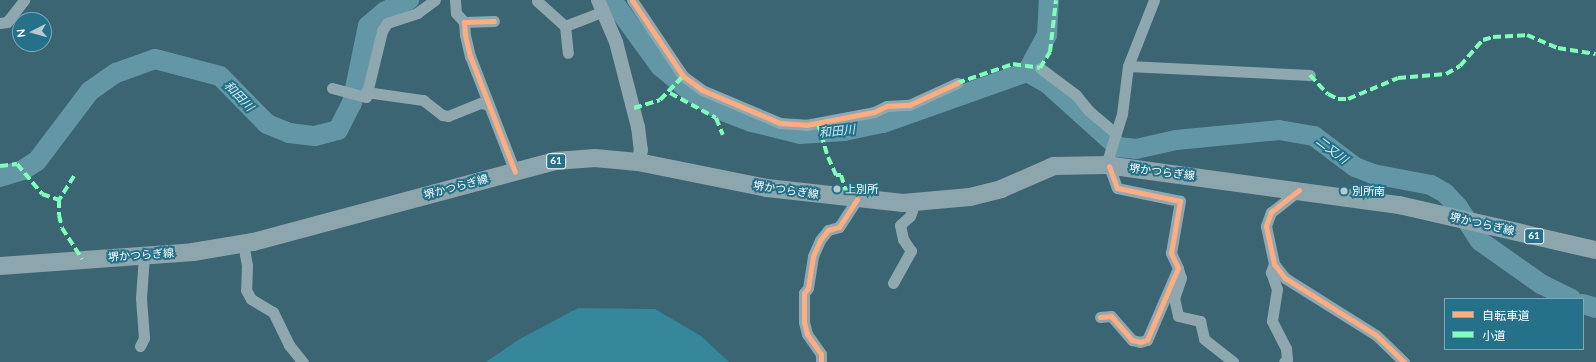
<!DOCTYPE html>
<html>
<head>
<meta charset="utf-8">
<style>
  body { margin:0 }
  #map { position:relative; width:1596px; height:362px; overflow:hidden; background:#3b6572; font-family:Lato,"Noto Sans JP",sans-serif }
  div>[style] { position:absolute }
  .green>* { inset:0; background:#36869c }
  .river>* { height:20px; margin:-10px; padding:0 10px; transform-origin:10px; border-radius:10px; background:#6497a6 }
  .minor>* { height:11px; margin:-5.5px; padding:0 5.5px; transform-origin:5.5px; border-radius:5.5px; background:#8fa8b0 }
  .tertiary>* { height:14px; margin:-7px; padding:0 7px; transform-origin:7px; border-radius:7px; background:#8fa8b0 }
  .primary>* { height:18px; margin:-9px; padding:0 9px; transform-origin:9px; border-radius:9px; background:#8da6ae }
  .quiet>* { height:4px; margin-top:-2px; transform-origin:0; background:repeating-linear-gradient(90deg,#80ffba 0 8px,transparent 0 12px) }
  .cycleway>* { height:5px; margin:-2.5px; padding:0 2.5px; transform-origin:2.5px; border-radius:2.5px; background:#ffac80 }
  .dots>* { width:11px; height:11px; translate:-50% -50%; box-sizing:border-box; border:2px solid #247189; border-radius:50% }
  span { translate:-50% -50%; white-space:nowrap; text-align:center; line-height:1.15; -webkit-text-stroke:4px #247189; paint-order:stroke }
  .shield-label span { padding:1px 3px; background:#247189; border:1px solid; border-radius:3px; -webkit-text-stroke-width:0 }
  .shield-label { font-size:10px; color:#fff; font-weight:700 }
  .street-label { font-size:11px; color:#fff }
  .poi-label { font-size:11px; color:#fff }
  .left { translate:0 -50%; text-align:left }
  .water-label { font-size:12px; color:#d0eef5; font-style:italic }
  .legend { position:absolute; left:1444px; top:298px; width:140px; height:52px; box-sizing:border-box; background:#247189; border:1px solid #7caab8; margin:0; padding:5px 7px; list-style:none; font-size:12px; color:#fff }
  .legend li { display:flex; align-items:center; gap:8px; height:20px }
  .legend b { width:20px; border:1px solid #7caab8 }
  .north { position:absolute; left:12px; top:12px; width:40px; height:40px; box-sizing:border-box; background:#247189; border:1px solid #7caab8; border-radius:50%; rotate:264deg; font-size:11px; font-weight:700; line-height:16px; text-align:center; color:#fff }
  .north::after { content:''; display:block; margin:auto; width:14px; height:18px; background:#bac9ce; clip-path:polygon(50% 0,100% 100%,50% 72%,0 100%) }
</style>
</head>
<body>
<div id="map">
  <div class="green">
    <div style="clip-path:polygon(578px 308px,655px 309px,701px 336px,729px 362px,486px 362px,518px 340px)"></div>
  </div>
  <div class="river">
    <div style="left:612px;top:0;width:82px;rotate:54deg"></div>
    <div style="left:660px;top:66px;width:40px;rotate:40deg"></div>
    <div style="left:691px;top:92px;width:34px;rotate:32deg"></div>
    <div style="left:720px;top:110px;width:34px;rotate:21deg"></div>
    <div style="left:752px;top:122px;width:49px;rotate:14deg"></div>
    <div style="left:800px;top:134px;width:44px;rotate:-3.9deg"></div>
    <div style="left:844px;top:131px;width:40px;rotate:-12deg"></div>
    <div style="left:883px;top:123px;width:153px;rotate:-19.5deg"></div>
    <div style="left:1027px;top:72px;width:42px;rotate:-61.6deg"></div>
    <div style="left:1047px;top:35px;width:35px;rotate:-87deg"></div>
    <div style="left:1027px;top:72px;width:23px;rotate:29deg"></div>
    <div style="left:1047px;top:83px;width:96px;rotate:42deg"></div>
    <div style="left:1118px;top:147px;width:18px;rotate:6deg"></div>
    <div style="left:1136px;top:149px;width:41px;rotate:-12.7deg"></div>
    <div style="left:1176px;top:140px;width:103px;rotate:-5.5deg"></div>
    <div style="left:1279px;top:130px;width:36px;rotate:10deg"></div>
    <div style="left:1314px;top:136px;width:51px;rotate:37.1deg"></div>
    <div style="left:1355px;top:167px;width:19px;rotate:21deg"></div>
    <div style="left:1373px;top:174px;width:59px;rotate:10.7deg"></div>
    <div style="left:1431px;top:185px;width:16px;rotate:30deg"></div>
    <div style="left:1445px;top:193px;width:19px;rotate:47deg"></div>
    <div style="left:1458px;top:207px;width:40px;rotate:57.1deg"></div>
    <div style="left:1480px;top:241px;width:75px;rotate:35.2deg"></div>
    <div style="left:1541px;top:284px;width:34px;rotate:26deg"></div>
    <div style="left:0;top:177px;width:24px;rotate:-17deg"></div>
    <div style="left:23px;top:170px;width:17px;rotate:-33deg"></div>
    <div style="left:37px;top:161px;width:88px;rotate:-52.9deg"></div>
    <div style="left:90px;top:91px;width:32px;rotate:-35deg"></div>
    <div style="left:116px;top:73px;width:41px;rotate:-19.7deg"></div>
    <div style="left:155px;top:59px;width:67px;rotate:14.7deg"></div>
    <div style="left:220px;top:76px;width:67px;rotate:45.6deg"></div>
    <div style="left:267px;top:124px;width:24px;rotate:22deg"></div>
    <div style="left:289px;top:133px;width:26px;rotate:7deg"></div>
    <div style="left:315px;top:136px;width:24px;rotate:-15deg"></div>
    <div style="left:338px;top:130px;width:30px;rotate:-63deg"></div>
    <div style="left:352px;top:103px;width:79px;rotate:-78.3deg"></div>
    <div style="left:368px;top:26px;width:21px;rotate:-41deg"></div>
    <div style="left:384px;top:12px;width:28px;rotate:-26deg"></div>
    <div style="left:1583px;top:304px;width:14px;rotate:17deg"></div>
  </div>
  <div class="minor">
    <div style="left:455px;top:0;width:13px;rotate:86deg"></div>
    <div style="left:456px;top:13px;width:12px;rotate:48deg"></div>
    <div style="left:632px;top:0;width:92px;rotate:56.1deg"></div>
    <div style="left:683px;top:76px;width:24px;rotate:36deg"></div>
    <div style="left:702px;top:90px;width:85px;rotate:22.9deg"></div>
    <div style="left:780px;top:123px;width:26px;rotate:4deg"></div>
    <div style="left:806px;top:125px;width:69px;rotate:-10.8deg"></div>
    <div style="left:874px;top:112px;width:14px;rotate:-25deg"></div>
    <div style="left:887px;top:106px;width:22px;rotate:-3deg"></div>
    <div style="left:909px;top:105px;width:53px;rotate:-24.6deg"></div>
    <div style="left:537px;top:1px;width:38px;rotate:42deg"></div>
    <div style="left:565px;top:26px;width:27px;rotate:84deg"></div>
    <div style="left:494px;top:21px;width:30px;rotate:178deg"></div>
    <div style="left:464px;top:22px;width:13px;rotate:86deg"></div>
    <div style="left:465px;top:35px;width:22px;rotate:77deg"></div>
    <div style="left:470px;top:56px;width:124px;rotate:68.8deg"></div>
    <div style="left:0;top:23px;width:7px;rotate:-8deg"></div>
    <div style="left:7px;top:22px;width:28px;rotate:-52deg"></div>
    <div style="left:565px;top:26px;width:40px;rotate:-21deg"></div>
    <div style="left:1128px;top:66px;width:182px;rotate:2.8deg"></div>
    <div style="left:1040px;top:68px;width:45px;rotate:36.9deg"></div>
    <div style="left:1076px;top:95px;width:21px;rotate:51deg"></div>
    <div style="left:1089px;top:111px;width:34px;rotate:40deg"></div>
    <div style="left:332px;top:88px;width:35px;rotate:15deg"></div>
    <div style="left:366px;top:97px;width:68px;rotate:-76.4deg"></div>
    <div style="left:382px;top:31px;width:9px;rotate:-58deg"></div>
    <div style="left:387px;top:23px;width:32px;rotate:-18deg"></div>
    <div style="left:417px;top:13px;width:22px;rotate:-36deg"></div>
    <div style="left:366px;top:92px;width:58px;rotate:8deg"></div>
    <div style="left:423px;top:100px;width:24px;rotate:38deg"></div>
    <div style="left:442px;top:115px;width:6px;rotate:9deg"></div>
    <div style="left:448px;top:116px;width:35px;rotate:-22deg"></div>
    <div style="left:481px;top:103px;width:8px;rotate:14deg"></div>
    <div style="left:1106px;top:165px;width:53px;rotate:-72.6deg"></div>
    <div style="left:1122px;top:114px;width:48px;rotate:-82.9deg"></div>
    <div style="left:1128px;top:66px;width:71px;rotate:-68.5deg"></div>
    <div style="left:1297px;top:192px;width:33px;rotate:142deg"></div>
    <div style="left:1271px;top:212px;width:15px;rotate:110deg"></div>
    <div style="left:1266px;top:226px;width:39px;rotate:78deg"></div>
    <div style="left:1274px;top:264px;width:18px;rotate:52deg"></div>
    <div style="left:1285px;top:278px;width:107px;rotate:32.1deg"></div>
    <div style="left:1376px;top:335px;width:39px;rotate:44deg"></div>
    <div style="left:243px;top:243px;width:22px;rotate:80deg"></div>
    <div style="left:247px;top:265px;width:25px;rotate:92deg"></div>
    <div style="left:246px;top:290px;width:10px;rotate:61deg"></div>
    <div style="left:251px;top:299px;width:26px;rotate:31deg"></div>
    <div style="left:273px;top:312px;width:37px;rotate:64deg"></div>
    <div style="left:289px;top:345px;width:22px;rotate:51deg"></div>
    <div style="left:1274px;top:264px;width:9px;rotate:111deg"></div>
    <div style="left:1271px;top:272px;width:18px;rotate:71deg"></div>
    <div style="left:1277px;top:289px;width:32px;rotate:99deg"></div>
    <div style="left:1272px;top:321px;width:30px;rotate:63deg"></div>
    <div style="left:1286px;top:348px;width:11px;rotate:85deg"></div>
    <div style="left:1287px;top:359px;width:4px;rotate:135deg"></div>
    <div style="left:1178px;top:269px;width:9px;rotate:72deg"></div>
    <div style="left:1181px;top:278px;width:21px;rotate:109deg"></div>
    <div style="left:1174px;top:298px;width:18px;rotate:77deg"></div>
    <div style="left:1178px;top:316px;width:23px;rotate:13deg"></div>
    <div style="left:1200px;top:321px;width:18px;rotate:77deg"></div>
    <div style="left:1204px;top:339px;width:37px;rotate:38deg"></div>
    <div style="left:893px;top:283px;width:37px;rotate:-61deg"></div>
    <div style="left:911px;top:251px;width:14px;rotate:-124deg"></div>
    <div style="left:903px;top:239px;width:14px;rotate:-102deg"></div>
    <div style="left:900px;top:225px;width:13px;rotate:-42deg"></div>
    <div style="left:910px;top:216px;width:15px;rotate:-70deg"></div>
    <div style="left:1100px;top:317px;width:11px;rotate:-5deg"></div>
    <div style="left:1111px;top:316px;width:32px;rotate:49deg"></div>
    <div style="left:1132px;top:340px;width:8px;rotate:14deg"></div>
    <div style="left:1140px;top:342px;width:7px;rotate:-16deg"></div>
    <div style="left:1147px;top:340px;width:78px;rotate:-66.7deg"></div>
    <div style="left:1178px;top:268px;width:17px;rotate:-115deg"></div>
    <div style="left:1171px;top:253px;width:53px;rotate:-80.2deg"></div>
    <div style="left:1180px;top:201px;width:64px;rotate:-168.3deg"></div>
    <div style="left:1117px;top:188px;width:23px;rotate:-110deg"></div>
    <div style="left:140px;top:346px;width:9px;rotate:-63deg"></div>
    <div style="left:144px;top:338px;width:40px;rotate:-94.3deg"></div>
    <div style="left:141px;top:298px;width:43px;rotate:-86deg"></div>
    <div style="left:821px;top:362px;width:8px;rotate:-90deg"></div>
    <div style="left:821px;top:354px;width:24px;rotate:-125deg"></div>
    <div style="left:807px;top:334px;width:12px;rotate:-104deg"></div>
    <div style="left:804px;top:322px;width:29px;rotate:-90deg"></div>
    <div style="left:804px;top:293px;width:6px;rotate:-51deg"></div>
    <div style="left:808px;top:288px;width:32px;rotate:-81deg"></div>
    <div style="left:813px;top:256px;width:17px;rotate:-66deg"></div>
    <div style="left:820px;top:240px;width:13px;rotate:-51deg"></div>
    <div style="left:828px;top:230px;width:11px;rotate:-15deg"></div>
    <div style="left:839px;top:227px;width:33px;rotate:-57deg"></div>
  </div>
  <div class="tertiary">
    <div style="left:598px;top:0;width:46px;rotate:66.8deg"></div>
    <div style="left:616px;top:42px;width:88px;rotate:75.5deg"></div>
    <div style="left:638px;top:127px;width:23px;rotate:83deg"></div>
    <div style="left:641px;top:150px;width:12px;rotate:104deg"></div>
  </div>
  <div class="primary">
    <div style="left:0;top:266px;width:194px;rotate:-4.1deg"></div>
    <div style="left:193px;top:252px;width:61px;rotate:-9.5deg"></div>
    <div style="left:253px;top:242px;width:313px;rotate:-15deg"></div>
    <div style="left:555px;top:161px;width:40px;rotate:-4.3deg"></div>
    <div style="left:595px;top:158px;width:43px;rotate:5.3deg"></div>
    <div style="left:638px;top:162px;width:132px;rotate:11.4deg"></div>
    <div style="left:767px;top:188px;width:137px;rotate:6.3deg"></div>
    <div style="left:903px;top:203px;width:67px;rotate:-5.1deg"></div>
    <div style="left:970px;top:197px;width:32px;rotate:-14deg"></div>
    <div style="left:1001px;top:189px;width:58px;rotate:-23.5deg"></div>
    <div style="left:1054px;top:166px;width:52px;rotate:-1.1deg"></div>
    <div style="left:1106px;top:165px;width:296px;rotate:7.8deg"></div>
    <div style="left:1399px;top:205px;width:202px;rotate:12.9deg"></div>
  </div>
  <div class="quiet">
    <div style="left:1310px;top:75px;width:26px;rotate:47deg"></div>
    <div style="left:1328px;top:94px;width:11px;rotate:27deg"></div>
    <div style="left:1338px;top:99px;width:10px"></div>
    <div style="left:1348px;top:99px;width:54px;rotate:-22.8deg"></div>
    <div style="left:1398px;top:78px;width:48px;rotate:-4.8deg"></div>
    <div style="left:1446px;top:74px;width:16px;rotate:-30deg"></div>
    <div style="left:1460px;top:66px;width:35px;rotate:-49deg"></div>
    <div style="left:1483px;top:40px;width:10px;rotate:-17deg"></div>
    <div style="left:1493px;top:37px;width:34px;rotate:-3deg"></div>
    <div style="left:1527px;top:35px;width:34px;rotate:23deg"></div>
    <div style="left:1558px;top:48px;width:38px;rotate:9deg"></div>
    <div style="left:957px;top:83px;width:59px;rotate:-18.7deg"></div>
    <div style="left:1013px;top:64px;width:27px;rotate:8deg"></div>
    <div style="left:1040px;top:68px;width:19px;rotate:-58deg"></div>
    <div style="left:1050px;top:52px;width:52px;rotate:-83.4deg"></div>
    <div style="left:670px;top:93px;width:52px;rotate:28.5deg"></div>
    <div style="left:716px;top:118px;width:18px;rotate:68deg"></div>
    <div style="left:634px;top:108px;width:27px;rotate:-17deg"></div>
    <div style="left:660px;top:100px;width:33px;rotate:-46deg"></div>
    <div style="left:818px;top:123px;width:35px;rotate:74deg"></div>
    <div style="left:828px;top:157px;width:20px;rotate:66deg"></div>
    <div style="left:836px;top:175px;width:5px"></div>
    <div style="left:841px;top:175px;width:24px;rotate:73deg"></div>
    <div style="left:0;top:166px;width:17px;rotate:-7deg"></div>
    <div style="left:17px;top:164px;width:39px;rotate:50deg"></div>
    <div style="left:42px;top:194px;width:18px;rotate:19deg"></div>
    <div style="left:74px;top:176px;width:28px;rotate:122deg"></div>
    <div style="left:59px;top:200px;width:15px;rotate:90deg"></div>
    <div style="left:59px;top:215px;width:13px;rotate:77deg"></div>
    <div style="left:62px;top:228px;width:37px;rotate:57deg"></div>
  </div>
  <div class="cycleway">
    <div style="left:632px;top:0;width:92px;rotate:56.1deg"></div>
    <div style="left:683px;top:76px;width:24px;rotate:36deg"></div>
    <div style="left:702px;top:90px;width:85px;rotate:22.9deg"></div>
    <div style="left:780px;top:123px;width:26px;rotate:4deg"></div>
    <div style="left:806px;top:125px;width:69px;rotate:-10.8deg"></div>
    <div style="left:874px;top:112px;width:14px;rotate:-25deg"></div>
    <div style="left:887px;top:106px;width:22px;rotate:-3deg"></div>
    <div style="left:909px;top:105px;width:53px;rotate:-24.6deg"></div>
    <div style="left:494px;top:21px;width:30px;rotate:178deg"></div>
    <div style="left:464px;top:22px;width:13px;rotate:86deg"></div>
    <div style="left:465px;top:35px;width:22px;rotate:77deg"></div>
    <div style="left:470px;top:56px;width:124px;rotate:68.8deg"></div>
    <div style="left:1299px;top:190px;width:36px;rotate:142deg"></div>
    <div style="left:1271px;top:212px;width:15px;rotate:110deg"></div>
    <div style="left:1266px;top:226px;width:39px;rotate:78deg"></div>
    <div style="left:1274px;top:264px;width:18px;rotate:52deg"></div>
    <div style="left:1285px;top:278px;width:107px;rotate:32.1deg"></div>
    <div style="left:1376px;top:335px;width:39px;rotate:44deg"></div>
    <div style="left:1100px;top:317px;width:11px;rotate:-5deg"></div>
    <div style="left:1111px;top:316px;width:32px;rotate:49deg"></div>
    <div style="left:1132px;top:340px;width:8px;rotate:14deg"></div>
    <div style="left:1140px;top:342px;width:7px;rotate:-16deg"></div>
    <div style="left:1147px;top:340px;width:78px;rotate:-66.7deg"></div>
    <div style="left:1178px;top:268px;width:17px;rotate:-115deg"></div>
    <div style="left:1171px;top:253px;width:53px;rotate:-80.2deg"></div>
    <div style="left:1180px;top:201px;width:64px;rotate:-168.3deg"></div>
    <div style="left:1117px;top:188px;width:23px;rotate:-110deg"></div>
    <div style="left:821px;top:362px;width:8px;rotate:-90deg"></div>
    <div style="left:821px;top:354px;width:24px;rotate:-125deg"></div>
    <div style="left:807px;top:334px;width:12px;rotate:-104deg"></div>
    <div style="left:804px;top:322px;width:29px;rotate:-90deg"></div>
    <div style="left:804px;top:293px;width:6px;rotate:-51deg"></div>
    <div style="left:808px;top:288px;width:32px;rotate:-81deg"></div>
    <div style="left:813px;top:256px;width:17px;rotate:-66deg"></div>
    <div style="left:820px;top:240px;width:13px;rotate:-51deg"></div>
    <div style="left:828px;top:230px;width:11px;rotate:-15deg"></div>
    <div style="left:839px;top:227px;width:33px;rotate:-57deg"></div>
  </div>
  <div class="dots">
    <div style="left:837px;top:189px;background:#bac9ce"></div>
    <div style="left:1344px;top:191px;background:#bac9ce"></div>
  </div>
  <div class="shield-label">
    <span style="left:556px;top:161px">61</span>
    <span style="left:1534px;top:236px">61</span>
  </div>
  <div class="street-label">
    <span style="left:1162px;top:172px;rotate:7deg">堺かつらぎ線</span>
    <span style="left:456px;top:187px;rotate:-15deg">堺かつらぎ線</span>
    <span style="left:786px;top:190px;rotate:8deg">堺かつらぎ線</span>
    <span style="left:1482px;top:224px;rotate:13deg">堺かつらぎ線</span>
    <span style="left:141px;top:255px;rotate:-4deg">堺かつらぎ線</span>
  </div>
  <div class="poi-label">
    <span class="left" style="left:845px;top:189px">上別所</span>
    <span class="left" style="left:1352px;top:191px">別所南</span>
  </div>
  <div class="water-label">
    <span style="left:239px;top:96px;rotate:46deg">和田川</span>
    <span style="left:837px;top:131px;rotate:-6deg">和田川</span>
    <span style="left:1332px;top:150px;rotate:37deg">二又川</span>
  </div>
  <ul class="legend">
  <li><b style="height:5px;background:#ffac80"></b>自転車道</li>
  <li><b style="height:5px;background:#80ffba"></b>小道</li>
  </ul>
  <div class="north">N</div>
</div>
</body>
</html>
